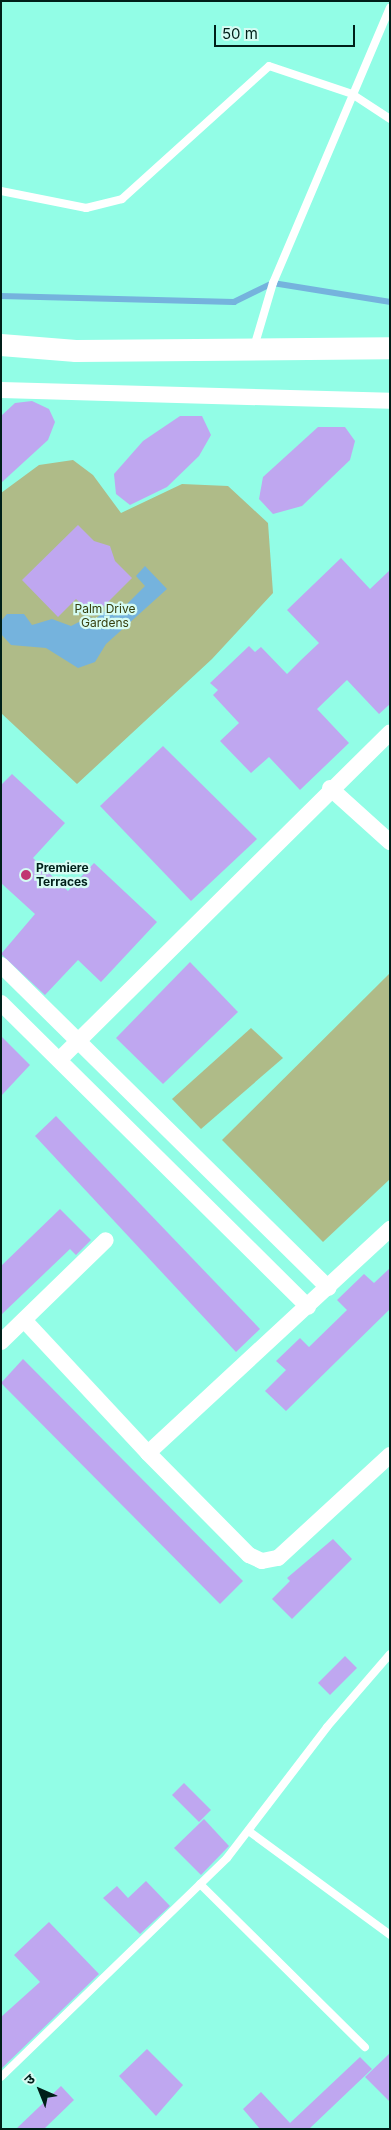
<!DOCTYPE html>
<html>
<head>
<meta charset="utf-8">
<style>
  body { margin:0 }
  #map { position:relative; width:391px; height:2130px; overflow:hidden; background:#92fde6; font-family:Inter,"Noto Sans Devanagari",sans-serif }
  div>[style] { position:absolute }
  .green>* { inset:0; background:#afbb88 }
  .water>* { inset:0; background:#75b3dd }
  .stream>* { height:5.5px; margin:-2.75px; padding:0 2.75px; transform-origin:2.75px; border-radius:2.75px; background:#75b3dd }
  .building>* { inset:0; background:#bfa7f0 }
  .lane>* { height:8px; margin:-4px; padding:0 4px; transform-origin:4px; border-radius:4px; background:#fff }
  .street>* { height:16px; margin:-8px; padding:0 8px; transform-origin:8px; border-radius:8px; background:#fff }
  .secondary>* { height:22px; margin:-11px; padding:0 11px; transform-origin:11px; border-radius:11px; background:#fff }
  .dots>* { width:14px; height:14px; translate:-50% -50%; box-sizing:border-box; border:2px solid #d5fcf3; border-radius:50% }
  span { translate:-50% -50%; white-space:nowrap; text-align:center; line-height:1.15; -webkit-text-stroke:4.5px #d5fcf3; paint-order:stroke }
  .park-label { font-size:12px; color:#353e0d }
  .poi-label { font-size:12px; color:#001f19; font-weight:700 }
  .left { translate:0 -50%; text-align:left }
  .frame { position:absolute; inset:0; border:2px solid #001f19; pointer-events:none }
  .north { position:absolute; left:15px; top:2065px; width:50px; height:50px; -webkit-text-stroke:4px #d5fcf3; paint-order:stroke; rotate:316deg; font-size:14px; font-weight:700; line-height:20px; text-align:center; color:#001f19 }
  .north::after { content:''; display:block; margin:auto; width:18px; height:22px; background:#001f19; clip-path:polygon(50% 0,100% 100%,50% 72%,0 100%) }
  .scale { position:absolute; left:214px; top:25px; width:141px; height:22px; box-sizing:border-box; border:2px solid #001f19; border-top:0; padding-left:6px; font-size:15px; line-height:18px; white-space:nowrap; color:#001f19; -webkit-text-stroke:4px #d5fcf3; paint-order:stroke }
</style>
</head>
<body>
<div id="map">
  <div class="green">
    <div style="clip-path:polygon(73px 460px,93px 475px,121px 513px,182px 484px,228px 486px,268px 523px,273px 593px,212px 659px,77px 784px,1px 713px,1px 493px,39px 465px)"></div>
    <div style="clip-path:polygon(390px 973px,390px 1179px,323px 1242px,222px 1140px)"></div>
    <div style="clip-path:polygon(251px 1028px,283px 1058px,201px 1129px,172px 1099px)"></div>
  </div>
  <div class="water">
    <div style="clip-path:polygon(145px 566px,167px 589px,106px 644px,95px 662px,78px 668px,46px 648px,11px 645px,1px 634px,1px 621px,7px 614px,24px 614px,32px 625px,52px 619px,71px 626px,89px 617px,95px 619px,108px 609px,115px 616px,145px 586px,136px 576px)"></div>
  </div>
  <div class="stream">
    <div style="left:1px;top:296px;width:233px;rotate:1.5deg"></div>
    <div style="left:234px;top:302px;width:43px;rotate:-26deg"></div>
    <div style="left:273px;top:283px;width:119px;rotate:9.2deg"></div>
  </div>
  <div class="building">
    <div style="clip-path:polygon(32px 401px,49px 409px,55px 422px,48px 440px,1px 483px,1px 416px,15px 403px)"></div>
    <div style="clip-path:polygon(180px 416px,202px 416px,211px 435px,199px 456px,167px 487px,130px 505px,116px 494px,114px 474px,143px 441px)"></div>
    <div style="clip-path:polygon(318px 427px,345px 427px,355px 441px,350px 460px,302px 506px,273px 514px,259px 499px,263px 477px)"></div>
    <div style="clip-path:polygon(78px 525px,94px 541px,110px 546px,115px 561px,132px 578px,94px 616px,76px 599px,58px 617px,22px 580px)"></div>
    <div style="clip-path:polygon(341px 558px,370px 589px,390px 570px,390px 704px,379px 714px,347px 680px,317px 709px,349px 743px,300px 790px,269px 757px,251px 773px,220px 741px,239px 723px,213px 695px,218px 690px,210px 683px,249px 646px,255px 652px,261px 647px,287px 674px,301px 660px,319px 643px,287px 610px)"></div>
    <div style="clip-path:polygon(163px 746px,257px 839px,191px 901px,100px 806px)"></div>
    <div style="clip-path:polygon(12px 774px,65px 823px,33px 858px,68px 891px,94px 863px,157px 922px,101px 982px,78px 960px,45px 995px,1px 954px,35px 914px,1px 883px,1px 785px)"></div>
    <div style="clip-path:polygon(190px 962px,238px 1012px,163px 1084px,116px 1038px)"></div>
    <div style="clip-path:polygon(1px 1036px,30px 1065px,1px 1096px)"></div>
    <div style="clip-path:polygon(56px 1116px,260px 1329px,236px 1352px,35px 1136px)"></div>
    <div style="clip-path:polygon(60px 1209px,91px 1240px,76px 1255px,70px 1249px,1px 1315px,1px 1266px)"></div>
    <div style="clip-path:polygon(390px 1268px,390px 1309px,286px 1411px,265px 1391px,286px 1370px,276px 1361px,300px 1338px,309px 1347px,347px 1310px,337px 1300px,364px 1274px,374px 1283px)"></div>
    <div style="clip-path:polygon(23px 1359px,243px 1581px,220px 1604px,1px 1383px)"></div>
    <div style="clip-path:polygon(333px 1539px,352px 1559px,292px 1619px,272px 1599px,290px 1581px,287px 1578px)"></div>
    <div style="clip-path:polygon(345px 1656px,357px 1668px,330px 1695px,318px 1683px)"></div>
    <div style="clip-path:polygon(184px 1783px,211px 1810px,199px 1822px,172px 1795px)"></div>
    <div style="clip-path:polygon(204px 1819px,229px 1846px,201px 1875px,174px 1848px)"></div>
    <div style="clip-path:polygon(146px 1881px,170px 1906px,140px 1934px,103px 1898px,117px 1886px,128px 1898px)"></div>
    <div style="clip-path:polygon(49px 1922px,99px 1974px,1px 2069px,1px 2017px,40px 1982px,14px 1955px)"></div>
    <div style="clip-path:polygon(147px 2049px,183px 2085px,156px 2116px,119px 2076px)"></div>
    <div style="clip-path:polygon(390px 2053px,390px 2102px,365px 2077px)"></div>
    <div style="clip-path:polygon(360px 2057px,372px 2069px,309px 2129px,260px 2129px,243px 2109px,261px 2092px,290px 2123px)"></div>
    <div style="clip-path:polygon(61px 2086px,74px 2100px,44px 2129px,16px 2129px)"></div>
  </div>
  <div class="lane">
    <div style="left:1px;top:191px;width:87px;rotate:11.3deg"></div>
    <div style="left:86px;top:208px;width:37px;rotate:-14deg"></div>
    <div style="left:122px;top:199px;width:198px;rotate:-42.1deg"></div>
    <div style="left:269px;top:66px;width:88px;rotate:18.6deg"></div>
    <div style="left:352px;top:94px;width:45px;rotate:33.3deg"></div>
    <div style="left:254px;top:347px;width:67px;rotate:-73.5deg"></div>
    <div style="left:273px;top:283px;width:299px;rotate:-67deg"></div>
    <div style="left:250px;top:1832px;width:174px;rotate:36.3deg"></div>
    <div style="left:200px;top:1884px;width:232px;rotate:44.7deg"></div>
    <div style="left:1px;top:2077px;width:315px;rotate:-44.1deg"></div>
    <div style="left:227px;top:1858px;width:165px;rotate:-52.6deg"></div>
    <div style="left:327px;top:1727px;width:96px;rotate:-49.2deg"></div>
  </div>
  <div class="street">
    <div style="left:1px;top:390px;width:389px;rotate:1.6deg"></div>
    <div style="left:330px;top:788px;width:81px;rotate:42deg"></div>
    <div style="left:1px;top:965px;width:460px;rotate:44.6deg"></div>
    <div style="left:1px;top:1003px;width:432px;rotate:44.7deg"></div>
    <div style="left:60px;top:1059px;width:464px;rotate:-44.7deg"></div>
    <div style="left:24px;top:1320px;width:182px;rotate:47deg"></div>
    <div style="left:148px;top:1453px;width:144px;rotate:45.3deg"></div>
    <div style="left:249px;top:1555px;width:14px;rotate:25deg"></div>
    <div style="left:262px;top:1561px;width:16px;rotate:-11deg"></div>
    <div style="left:278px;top:1558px;width:152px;rotate:-42.6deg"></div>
    <div style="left:1px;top:1342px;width:146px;rotate:-44.2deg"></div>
    <div style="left:148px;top:1453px;width:330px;rotate:-42.8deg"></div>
  </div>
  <div class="secondary">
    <div style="left:1px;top:345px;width:75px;rotate:4.6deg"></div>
    <div style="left:76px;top:351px;width:314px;rotate:-0.5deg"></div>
  </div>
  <div class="dots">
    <div style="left:26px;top:875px;background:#c13772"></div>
  </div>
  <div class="park-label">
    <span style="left:105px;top:616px">Palm Drive<br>Gardens</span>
  </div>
  <div class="poi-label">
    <span class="left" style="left:36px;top:875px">Premiere<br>Terraces</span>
  </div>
  <div class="frame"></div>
  <div class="north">उ</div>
  <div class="scale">50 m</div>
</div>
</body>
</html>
